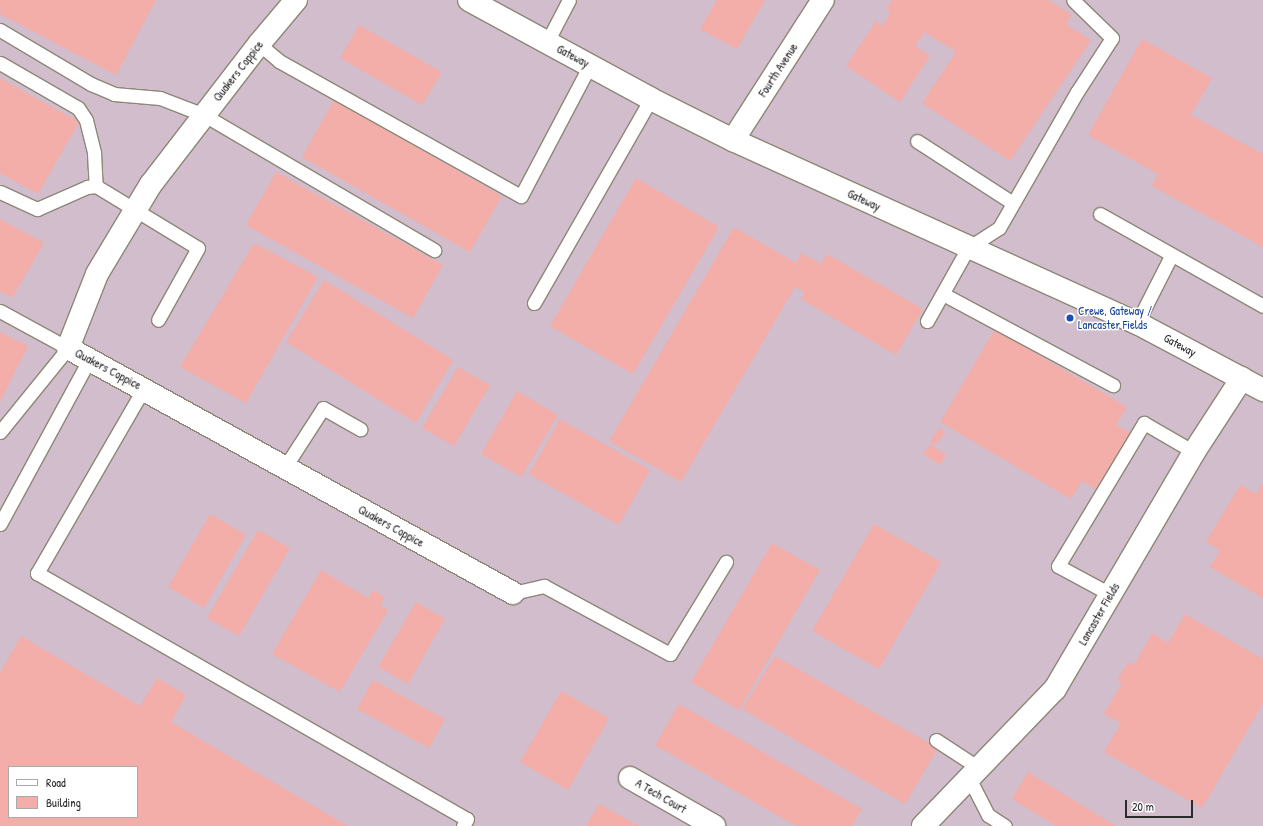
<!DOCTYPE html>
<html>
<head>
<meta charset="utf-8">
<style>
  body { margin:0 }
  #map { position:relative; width:1263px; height:826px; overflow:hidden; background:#ece3c3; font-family:"Patrick Hand",sans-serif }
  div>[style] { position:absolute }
  .industrial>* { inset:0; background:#d1bdcb }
  .building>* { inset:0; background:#f3aeaa }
  .roads { filter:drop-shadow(1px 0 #8c8777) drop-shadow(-1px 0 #8c8777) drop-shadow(0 1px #8c8777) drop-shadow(0 -1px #8c8777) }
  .service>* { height:13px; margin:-6.5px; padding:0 6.5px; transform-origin:6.5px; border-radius:6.5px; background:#fff }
  .minor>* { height:22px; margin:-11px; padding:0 11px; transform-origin:11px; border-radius:11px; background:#fff }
  .dots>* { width:11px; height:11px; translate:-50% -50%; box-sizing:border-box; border:2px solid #fff; border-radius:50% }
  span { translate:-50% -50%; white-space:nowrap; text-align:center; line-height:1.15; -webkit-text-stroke:3px #fff; paint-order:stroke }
  .street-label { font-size:12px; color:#2b2b2b }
  .transit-label { font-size:12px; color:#164399 }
  .left { translate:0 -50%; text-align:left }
  .legend { position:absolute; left:8px; top:766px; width:130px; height:52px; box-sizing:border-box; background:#fff; border:1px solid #aaa; margin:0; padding:5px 7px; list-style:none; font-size:12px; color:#2b2b2b }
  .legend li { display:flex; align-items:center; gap:8px; height:20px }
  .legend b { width:20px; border:1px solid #aaa }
  .scale { position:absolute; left:1125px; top:800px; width:68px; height:18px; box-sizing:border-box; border:2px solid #2b2b2b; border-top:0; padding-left:5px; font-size:12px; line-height:14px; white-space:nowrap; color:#2b2b2b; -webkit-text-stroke:3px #fff; paint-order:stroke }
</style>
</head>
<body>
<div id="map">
  <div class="industrial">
    <div style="clip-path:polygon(evenodd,0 0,1263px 0,1263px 826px,0 826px,0 0,9px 767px,137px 767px,137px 817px,9px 817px,9px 767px)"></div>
  </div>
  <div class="building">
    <div style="clip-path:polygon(0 0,156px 0,116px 75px,0 14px)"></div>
    <div style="clip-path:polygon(717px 0,765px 0,737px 49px,700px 29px)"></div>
    <div style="clip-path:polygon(892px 0,1049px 0,1072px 15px,1066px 24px,1091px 40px,1010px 161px,922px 103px,956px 52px,925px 32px,915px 46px,930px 56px,900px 102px,846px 66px,876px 21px,882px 26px,891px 12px,886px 9px)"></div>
    <div style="clip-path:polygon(359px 25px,442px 72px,422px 105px,340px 58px)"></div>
    <div style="clip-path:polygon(1142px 39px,1212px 78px,1191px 115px,1263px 154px,1263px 247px,1152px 186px,1158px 174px,1088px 135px)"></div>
    <div style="clip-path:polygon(0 78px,79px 122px,38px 194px,0 173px)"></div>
    <div style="clip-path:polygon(334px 100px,502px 196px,470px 252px,302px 157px)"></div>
    <div style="clip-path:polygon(276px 172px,443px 265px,413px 318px,246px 225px)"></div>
    <div style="clip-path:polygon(636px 178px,719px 227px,633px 374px,550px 326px)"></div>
    <div style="clip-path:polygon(0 219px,44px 243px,12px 298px,0 291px)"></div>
    <div style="clip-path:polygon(734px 227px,796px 263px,801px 253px,821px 264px,827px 254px,923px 309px,896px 355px,801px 299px,805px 292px,795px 287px,681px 482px,609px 441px)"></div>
    <div style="clip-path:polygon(254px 243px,318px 277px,246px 403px,180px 367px)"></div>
    <div style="clip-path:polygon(324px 280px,453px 360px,416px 423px,286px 342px)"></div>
    <div style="clip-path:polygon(995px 329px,1127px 407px,1116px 425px,1131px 433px,1097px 490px,1082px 481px,1071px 499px,940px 422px)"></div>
    <div style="clip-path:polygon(0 332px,28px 346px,0 402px)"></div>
    <div style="clip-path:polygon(458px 367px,490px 385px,454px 446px,422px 428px)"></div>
    <div style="clip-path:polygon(517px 391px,558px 415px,521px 477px,481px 454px)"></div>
    <div style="clip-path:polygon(560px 419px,650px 470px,619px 525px,529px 474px)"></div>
    <div style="clip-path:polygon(939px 428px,945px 432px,936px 445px,930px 442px)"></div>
    <div style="clip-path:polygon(930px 444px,946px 455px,940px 465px,923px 454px)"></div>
    <div style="clip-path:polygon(1263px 483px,1263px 598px,1210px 567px,1220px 550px,1206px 542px,1240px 485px,1256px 494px)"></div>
    <div style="clip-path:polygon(210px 514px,246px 535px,204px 608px,168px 587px)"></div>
    <div style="clip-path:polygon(874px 524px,941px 562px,879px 669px,812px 631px)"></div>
    <div style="clip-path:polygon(258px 530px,290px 548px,239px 636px,207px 618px)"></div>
    <div style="clip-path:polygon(772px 543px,820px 570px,739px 710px,691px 682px)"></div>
    <div style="clip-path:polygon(321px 570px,368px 598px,373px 590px,385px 597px,380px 605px,388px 610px,340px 692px,272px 654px)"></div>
    <div style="clip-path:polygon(416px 602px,445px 619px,408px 684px,378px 667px)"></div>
    <div style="clip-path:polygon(1185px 614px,1263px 659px,1263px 704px,1202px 808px,1104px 752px,1121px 723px,1104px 714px,1122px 683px,1117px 680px,1128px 662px,1134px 665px,1152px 633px,1168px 643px)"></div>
    <div style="clip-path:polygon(evenodd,21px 636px,140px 706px,157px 678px,186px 695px,171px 722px,348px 826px,0 826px,0 673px,21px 636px,9px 767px,137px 767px,137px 817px,9px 817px,9px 767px)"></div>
    <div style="clip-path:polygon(775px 656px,938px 748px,905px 804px,742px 709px)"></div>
    <div style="clip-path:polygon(373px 680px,445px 719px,429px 748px,357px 709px)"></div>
    <div style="clip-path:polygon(561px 691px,609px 718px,568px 790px,520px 762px)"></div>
    <div style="clip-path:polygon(679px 704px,862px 809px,852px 826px,796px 826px,655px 745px)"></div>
    <div style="clip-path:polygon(1028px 772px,1116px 826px,1056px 826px,1012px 799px)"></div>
    <div style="clip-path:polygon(599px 804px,639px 826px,586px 826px)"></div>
  </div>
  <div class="roads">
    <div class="service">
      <div style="left:0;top:30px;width:106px;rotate:30.7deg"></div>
      <div style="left:91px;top:84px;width:25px;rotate:23deg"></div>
      <div style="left:114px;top:94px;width:46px;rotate:5deg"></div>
      <div style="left:160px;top:98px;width:47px;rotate:21.1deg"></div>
      <div style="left:204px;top:115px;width:267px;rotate:30.4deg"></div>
      <div style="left:547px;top:42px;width:47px;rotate:-62.4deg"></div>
      <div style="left:259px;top:44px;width:26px;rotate:40deg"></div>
      <div style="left:279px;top:61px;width:277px;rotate:29.2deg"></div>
      <div style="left:521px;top:196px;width:148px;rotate:-62.2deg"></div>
      <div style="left:0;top:63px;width:90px;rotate:30deg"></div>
      <div style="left:78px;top:108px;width:14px;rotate:56deg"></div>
      <div style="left:86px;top:120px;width:34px;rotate:76deg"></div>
      <div style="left:94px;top:153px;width:33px;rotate:87deg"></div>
      <div style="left:917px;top:141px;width:114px;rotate:32.9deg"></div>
      <div style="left:0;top:192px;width:41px;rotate:24.7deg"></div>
      <div style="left:37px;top:209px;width:55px;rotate:-23.7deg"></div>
      <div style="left:87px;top:187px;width:9px;rotate:-6deg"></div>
      <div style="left:96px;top:186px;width:119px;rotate:31.3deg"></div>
      <div style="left:198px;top:248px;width:82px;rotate:119.1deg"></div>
      <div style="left:1100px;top:214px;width:187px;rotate:29.4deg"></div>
      <div style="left:943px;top:294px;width:193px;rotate:28.2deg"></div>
      <div style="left:534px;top:303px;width:235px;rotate:-60.2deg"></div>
      <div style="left:0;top:311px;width:77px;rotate:28.6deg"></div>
      <div style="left:68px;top:348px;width:108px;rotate:129deg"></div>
      <div style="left:927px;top:321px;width:84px;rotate:-60.7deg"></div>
      <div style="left:968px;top:248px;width:37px;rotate:-33deg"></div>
      <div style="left:999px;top:228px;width:157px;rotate:-60.2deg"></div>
      <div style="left:1077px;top:92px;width:64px;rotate:-57.1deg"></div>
      <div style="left:1112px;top:38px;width:54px;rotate:-135.7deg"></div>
      <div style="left:1137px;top:323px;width:75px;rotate:-63.1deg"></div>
      <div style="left:144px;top:388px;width:214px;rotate:120deg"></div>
      <div style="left:37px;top:573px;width:495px;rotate:29.8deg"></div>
      <div style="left:467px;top:819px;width:8px;rotate:120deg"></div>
      <div style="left:285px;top:467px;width:70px;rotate:-57.2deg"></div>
      <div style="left:323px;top:408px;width:43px;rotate:29.6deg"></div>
      <div style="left:0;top:524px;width:187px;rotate:-61.5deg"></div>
      <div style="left:513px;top:593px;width:32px;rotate:-13deg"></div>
      <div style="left:544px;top:586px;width:143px;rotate:28.4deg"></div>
      <div style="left:670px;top:654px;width:108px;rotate:-58.7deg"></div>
      <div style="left:1110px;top:594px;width:59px;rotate:-151.7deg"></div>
      <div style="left:1058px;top:566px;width:167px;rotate:-59deg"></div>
      <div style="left:1144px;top:423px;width:58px;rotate:30.1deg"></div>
      <div style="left:936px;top:740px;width:51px;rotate:33.1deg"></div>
      <div style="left:969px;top:778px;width:42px;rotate:62.8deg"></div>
      <div style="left:988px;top:815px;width:20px;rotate:33deg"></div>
    </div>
    <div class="minor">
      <div style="left:296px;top:0;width:57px;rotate:130.1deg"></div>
      <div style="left:259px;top:44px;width:177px;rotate:127.6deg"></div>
      <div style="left:151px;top:184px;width:105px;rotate:121deg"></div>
      <div style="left:97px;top:274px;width:79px;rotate:111.4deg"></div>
      <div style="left:68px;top:348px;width:508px;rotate:28.84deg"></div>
      <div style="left:469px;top:0;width:207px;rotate:28.5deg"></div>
      <div style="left:651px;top:99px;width:92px;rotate:26.6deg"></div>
      <div style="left:733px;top:140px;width:444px;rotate:24.4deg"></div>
      <div style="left:1137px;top:323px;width:143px;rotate:28deg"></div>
      <div style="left:733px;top:140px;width:166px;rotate:-57.3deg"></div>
      <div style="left:630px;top:778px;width:97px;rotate:29.7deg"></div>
      <div style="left:923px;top:826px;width:190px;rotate:-46.1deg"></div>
      <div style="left:1055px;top:689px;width:275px;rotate:-59.6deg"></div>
      <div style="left:1194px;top:452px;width:88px;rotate:-57deg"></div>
    </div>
  </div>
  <div class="dots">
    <div style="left:1070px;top:318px;background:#1a4fb4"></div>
  </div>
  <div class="street-label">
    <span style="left:573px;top:56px;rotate:28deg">Gateway</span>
    <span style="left:778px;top:70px;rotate:-57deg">Fourth Avenue</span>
    <span style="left:238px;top:71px;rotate:-52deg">Quakers Coppice</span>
    <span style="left:864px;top:200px;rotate:25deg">Gateway</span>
    <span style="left:1180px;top:345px;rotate:28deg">Gateway</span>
    <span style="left:108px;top:369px;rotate:28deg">Quakers Coppice</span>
    <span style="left:391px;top:526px;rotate:29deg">Quakers Coppice</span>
    <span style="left:1099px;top:614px;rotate:-60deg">Lancaster Fields</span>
    <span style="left:661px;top:796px;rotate:30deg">A Tech Court</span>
  </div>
  <div class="transit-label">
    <span class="left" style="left:1078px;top:318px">Crewe, Gateway /<br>Lancaster Fields</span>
  </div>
  <ul class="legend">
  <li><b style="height:5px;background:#fff"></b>Road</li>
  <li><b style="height:11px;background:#f3aeaa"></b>Building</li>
  </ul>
  <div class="scale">20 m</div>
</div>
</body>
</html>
